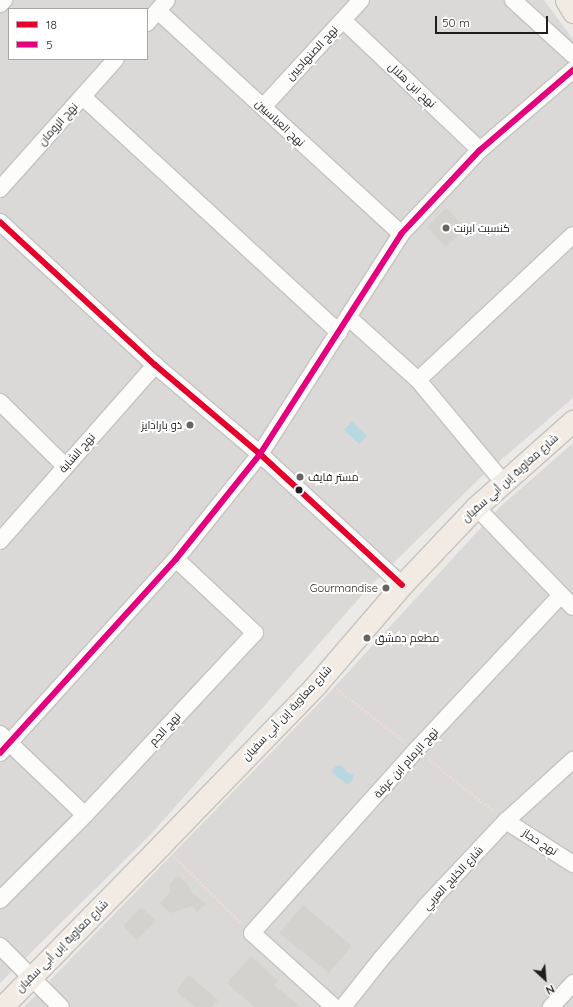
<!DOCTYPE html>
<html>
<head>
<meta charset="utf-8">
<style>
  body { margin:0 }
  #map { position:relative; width:573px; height:1007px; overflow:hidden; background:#eceae6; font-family:Quicksand,Cairo,sans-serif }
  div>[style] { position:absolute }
  .residential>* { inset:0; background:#dbd9d7 }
  .water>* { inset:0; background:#b8d8e1 }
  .building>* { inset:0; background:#d4d2cf }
  .path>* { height:2.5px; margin-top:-1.25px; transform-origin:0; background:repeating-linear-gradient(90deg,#ebdad8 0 2px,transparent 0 4px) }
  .roads { filter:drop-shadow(1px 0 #c5c4c2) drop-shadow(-1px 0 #c5c4c2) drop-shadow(0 1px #c5c4c2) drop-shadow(0 -1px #c5c4c2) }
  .minor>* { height:16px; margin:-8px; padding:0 8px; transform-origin:8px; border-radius:8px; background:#fcfcfb }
  .major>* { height:21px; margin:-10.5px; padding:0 10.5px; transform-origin:10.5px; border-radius:10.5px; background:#f1ebe3 }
  .bus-1>* { height:6px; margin:-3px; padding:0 3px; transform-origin:3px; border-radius:3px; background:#e4002b }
  .bus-2>* { height:6px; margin:-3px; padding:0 3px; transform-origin:3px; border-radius:3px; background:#e5007d }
  .dots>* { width:11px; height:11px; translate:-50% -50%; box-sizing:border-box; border:2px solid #fff; border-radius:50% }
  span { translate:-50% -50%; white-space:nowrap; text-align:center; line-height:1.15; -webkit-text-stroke:4px #fff; paint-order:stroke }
  .street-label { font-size:11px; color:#1e1e1e }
  .poi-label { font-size:11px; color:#1e1e1e }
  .left { translate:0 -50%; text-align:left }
  .right { translate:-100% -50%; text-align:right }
  .legend { position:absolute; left:8px; top:8px; width:140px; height:52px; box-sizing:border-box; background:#fff; border:1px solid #a5a5a5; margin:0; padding:5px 7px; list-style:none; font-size:12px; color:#1e1e1e }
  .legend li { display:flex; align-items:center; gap:8px; height:20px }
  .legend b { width:20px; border:1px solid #a5a5a5 }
  .north { position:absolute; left:525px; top:959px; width:40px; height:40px; -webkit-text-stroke:3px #fff; paint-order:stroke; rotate:154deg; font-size:11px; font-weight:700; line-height:16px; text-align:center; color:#1e1e1e }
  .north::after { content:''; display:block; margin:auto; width:14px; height:18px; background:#1e1e1e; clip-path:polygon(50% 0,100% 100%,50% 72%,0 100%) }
  .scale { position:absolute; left:435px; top:16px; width:113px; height:18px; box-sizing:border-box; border:2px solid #1e1e1e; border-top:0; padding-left:5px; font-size:12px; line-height:14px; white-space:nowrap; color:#1e1e1e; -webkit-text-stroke:3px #fff; paint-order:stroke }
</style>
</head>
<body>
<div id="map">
  <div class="residential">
    <div style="clip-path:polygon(evenodd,0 0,544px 0,573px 39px,573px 398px,480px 478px,370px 586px,152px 833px,0 983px,0 0,9px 9px,147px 9px,147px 59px,9px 59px,9px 9px)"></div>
    <div style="clip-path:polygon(573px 443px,573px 1007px,24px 1007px,328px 694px,500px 507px)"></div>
  </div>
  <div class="water">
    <div style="clip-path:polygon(352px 421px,367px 436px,359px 444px,344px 430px)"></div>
    <div style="clip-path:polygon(341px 765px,348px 773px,353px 774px,354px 779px,351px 782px,347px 784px,332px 772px,333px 769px,336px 766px)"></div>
  </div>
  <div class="building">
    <div style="clip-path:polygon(446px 208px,466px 228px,446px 247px,427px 227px)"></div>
    <div style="clip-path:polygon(178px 876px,187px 883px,192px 892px,206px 904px,197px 912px,192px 906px,171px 913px,160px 904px,170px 892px,169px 884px)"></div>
    <div style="clip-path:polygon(303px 905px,352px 946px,329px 973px,279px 933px)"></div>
    <div style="clip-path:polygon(141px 907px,156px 921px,137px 940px,123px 926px)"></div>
    <div style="clip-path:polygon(251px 956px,278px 981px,274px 985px,301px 1007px,254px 1007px,227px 983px)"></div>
    <div style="clip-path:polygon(189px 975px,218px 1000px,212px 1007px,195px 1007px,176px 991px)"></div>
  </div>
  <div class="path">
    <div style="left:336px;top:688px;width:88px;rotate:38deg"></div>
    <div style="left:428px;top:759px;width:85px;rotate:38.3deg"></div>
    <div style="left:174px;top:856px;width:95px;rotate:45deg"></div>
  </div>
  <div class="roads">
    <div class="minor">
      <div style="left:513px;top:0;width:81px;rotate:42.5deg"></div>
      <div style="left:0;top:4px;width:6px;rotate:-45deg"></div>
      <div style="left:158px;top:11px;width:330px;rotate:42.5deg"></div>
      <div style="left:343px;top:20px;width:189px;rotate:43.5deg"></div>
      <div style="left:147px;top:23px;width:30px;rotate:-49deg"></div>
      <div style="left:83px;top:97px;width:348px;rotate:42.6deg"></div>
      <div style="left:263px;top:107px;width:145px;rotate:-47.5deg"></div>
      <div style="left:0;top:189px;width:174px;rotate:-48.3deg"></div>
      <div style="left:0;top:222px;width:211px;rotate:42.7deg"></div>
      <div style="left:155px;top:365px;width:138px;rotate:40.3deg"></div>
      <div style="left:260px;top:454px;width:193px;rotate:42.7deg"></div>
      <div style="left:348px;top:317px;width:94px;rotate:42deg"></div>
      <div style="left:418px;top:380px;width:133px;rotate:50.2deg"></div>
      <div style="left:418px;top:380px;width:212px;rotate:-43.1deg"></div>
      <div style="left:0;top:402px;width:91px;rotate:44.6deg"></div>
      <div style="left:476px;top:507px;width:139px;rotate:45.9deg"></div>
      <div style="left:0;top:541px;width:235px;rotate:-48.6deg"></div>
      <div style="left:0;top:734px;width:117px;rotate:43.6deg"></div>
      <div style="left:0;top:753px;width:262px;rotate:-47.8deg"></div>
      <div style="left:176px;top:559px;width:134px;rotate:-51.3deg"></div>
      <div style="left:260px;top:454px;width:261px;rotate:-57.3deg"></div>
      <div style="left:401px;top:234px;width:115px;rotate:-46.8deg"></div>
      <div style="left:480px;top:150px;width:123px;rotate:-40.7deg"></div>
      <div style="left:506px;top:821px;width:80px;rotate:32.7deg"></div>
      <div style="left:0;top:900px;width:120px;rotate:-45deg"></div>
      <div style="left:85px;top:815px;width:249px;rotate:-47deg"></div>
      <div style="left:255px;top:633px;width:108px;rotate:-136.9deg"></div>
      <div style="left:0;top:946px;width:86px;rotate:45deg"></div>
      <div style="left:334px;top:1007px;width:110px;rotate:-137.9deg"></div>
      <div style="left:252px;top:933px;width:246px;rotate:-48.1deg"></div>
      <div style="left:416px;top:750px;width:212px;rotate:-46.9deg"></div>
      <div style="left:343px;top:1007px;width:61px;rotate:-51.6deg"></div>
      <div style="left:381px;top:959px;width:71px;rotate:-49.6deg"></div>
      <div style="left:427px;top:905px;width:115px;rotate:-46.8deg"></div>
      <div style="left:506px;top:821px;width:91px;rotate:-42.3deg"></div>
      <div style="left:551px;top:1007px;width:33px;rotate:-47deg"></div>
    </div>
    <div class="major">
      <div style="left:566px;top:0;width:14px;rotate:60deg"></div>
      <div style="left:2px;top:1007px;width:228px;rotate:-45.5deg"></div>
      <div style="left:162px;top:844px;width:221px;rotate:-45.9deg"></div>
      <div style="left:316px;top:685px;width:132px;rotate:-49.3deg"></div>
      <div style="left:402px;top:585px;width:108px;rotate:-46.5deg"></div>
      <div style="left:476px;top:507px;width:130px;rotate:-41.6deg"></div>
    </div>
  </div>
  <div class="bus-1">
    <div style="left:0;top:222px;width:211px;rotate:42.7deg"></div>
    <div style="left:155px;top:365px;width:138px;rotate:40.3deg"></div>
    <div style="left:260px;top:454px;width:193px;rotate:42.7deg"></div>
  </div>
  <div class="bus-2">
    <div style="left:0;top:753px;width:262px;rotate:-47.8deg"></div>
    <div style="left:176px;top:559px;width:134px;rotate:-51.3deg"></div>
    <div style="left:260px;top:454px;width:261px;rotate:-57.3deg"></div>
    <div style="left:401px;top:234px;width:115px;rotate:-46.8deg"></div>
    <div style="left:480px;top:150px;width:123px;rotate:-40.7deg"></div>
  </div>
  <div class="dots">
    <div style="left:446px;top:228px;background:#666564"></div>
    <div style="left:190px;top:425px;background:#666564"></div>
    <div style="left:300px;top:477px;background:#666564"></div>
    <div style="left:299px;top:490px;background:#1e1e1e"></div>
    <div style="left:386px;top:588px;background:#666564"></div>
    <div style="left:367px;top:638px;background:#666564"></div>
  </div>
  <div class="street-label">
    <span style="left:312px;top:53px;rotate:-47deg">نهج الصنهاجيين</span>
    <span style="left:412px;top:85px;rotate:43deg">نهج ابن هلال</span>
    <span style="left:280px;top:123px;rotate:43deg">نهج العباسيين</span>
    <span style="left:58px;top:124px;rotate:-48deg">نهج الرومان</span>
    <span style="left:77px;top:453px;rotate:-49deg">نهج الشابة</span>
    <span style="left:510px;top:478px;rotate:-42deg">شارع معاوية إبن أبي سفيان</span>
    <span style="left:287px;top:713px;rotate:-47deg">شارع معاوية إبن أبي سفيان</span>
    <span style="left:165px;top:729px;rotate:-47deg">نهج الجم</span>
    <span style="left:406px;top:763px;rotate:-48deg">نهج الإمام ابن عرفة</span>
    <span style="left:540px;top:842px;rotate:33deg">نهج حجاز</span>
    <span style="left:453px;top:878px;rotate:-47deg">شارع الخليج العربي</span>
    <span style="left:62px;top:946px;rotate:-45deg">شارع معاوية إبن أبي سفيان</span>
  </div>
  <div class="poi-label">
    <span class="left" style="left:454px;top:228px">كنسبت ابرنت</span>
    <span class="right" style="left:182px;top:425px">ذو بارادايز</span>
    <span class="left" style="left:308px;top:477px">مستر فايف</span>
    <span class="right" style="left:378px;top:588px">Gourmandise</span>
    <span class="left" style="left:375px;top:638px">مطعم دمشق</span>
  </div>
  <ul class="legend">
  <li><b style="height:5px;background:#e4002b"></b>18</li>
  <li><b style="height:5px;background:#e5007d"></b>5</li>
  </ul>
  <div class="north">N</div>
  <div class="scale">50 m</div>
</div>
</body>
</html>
